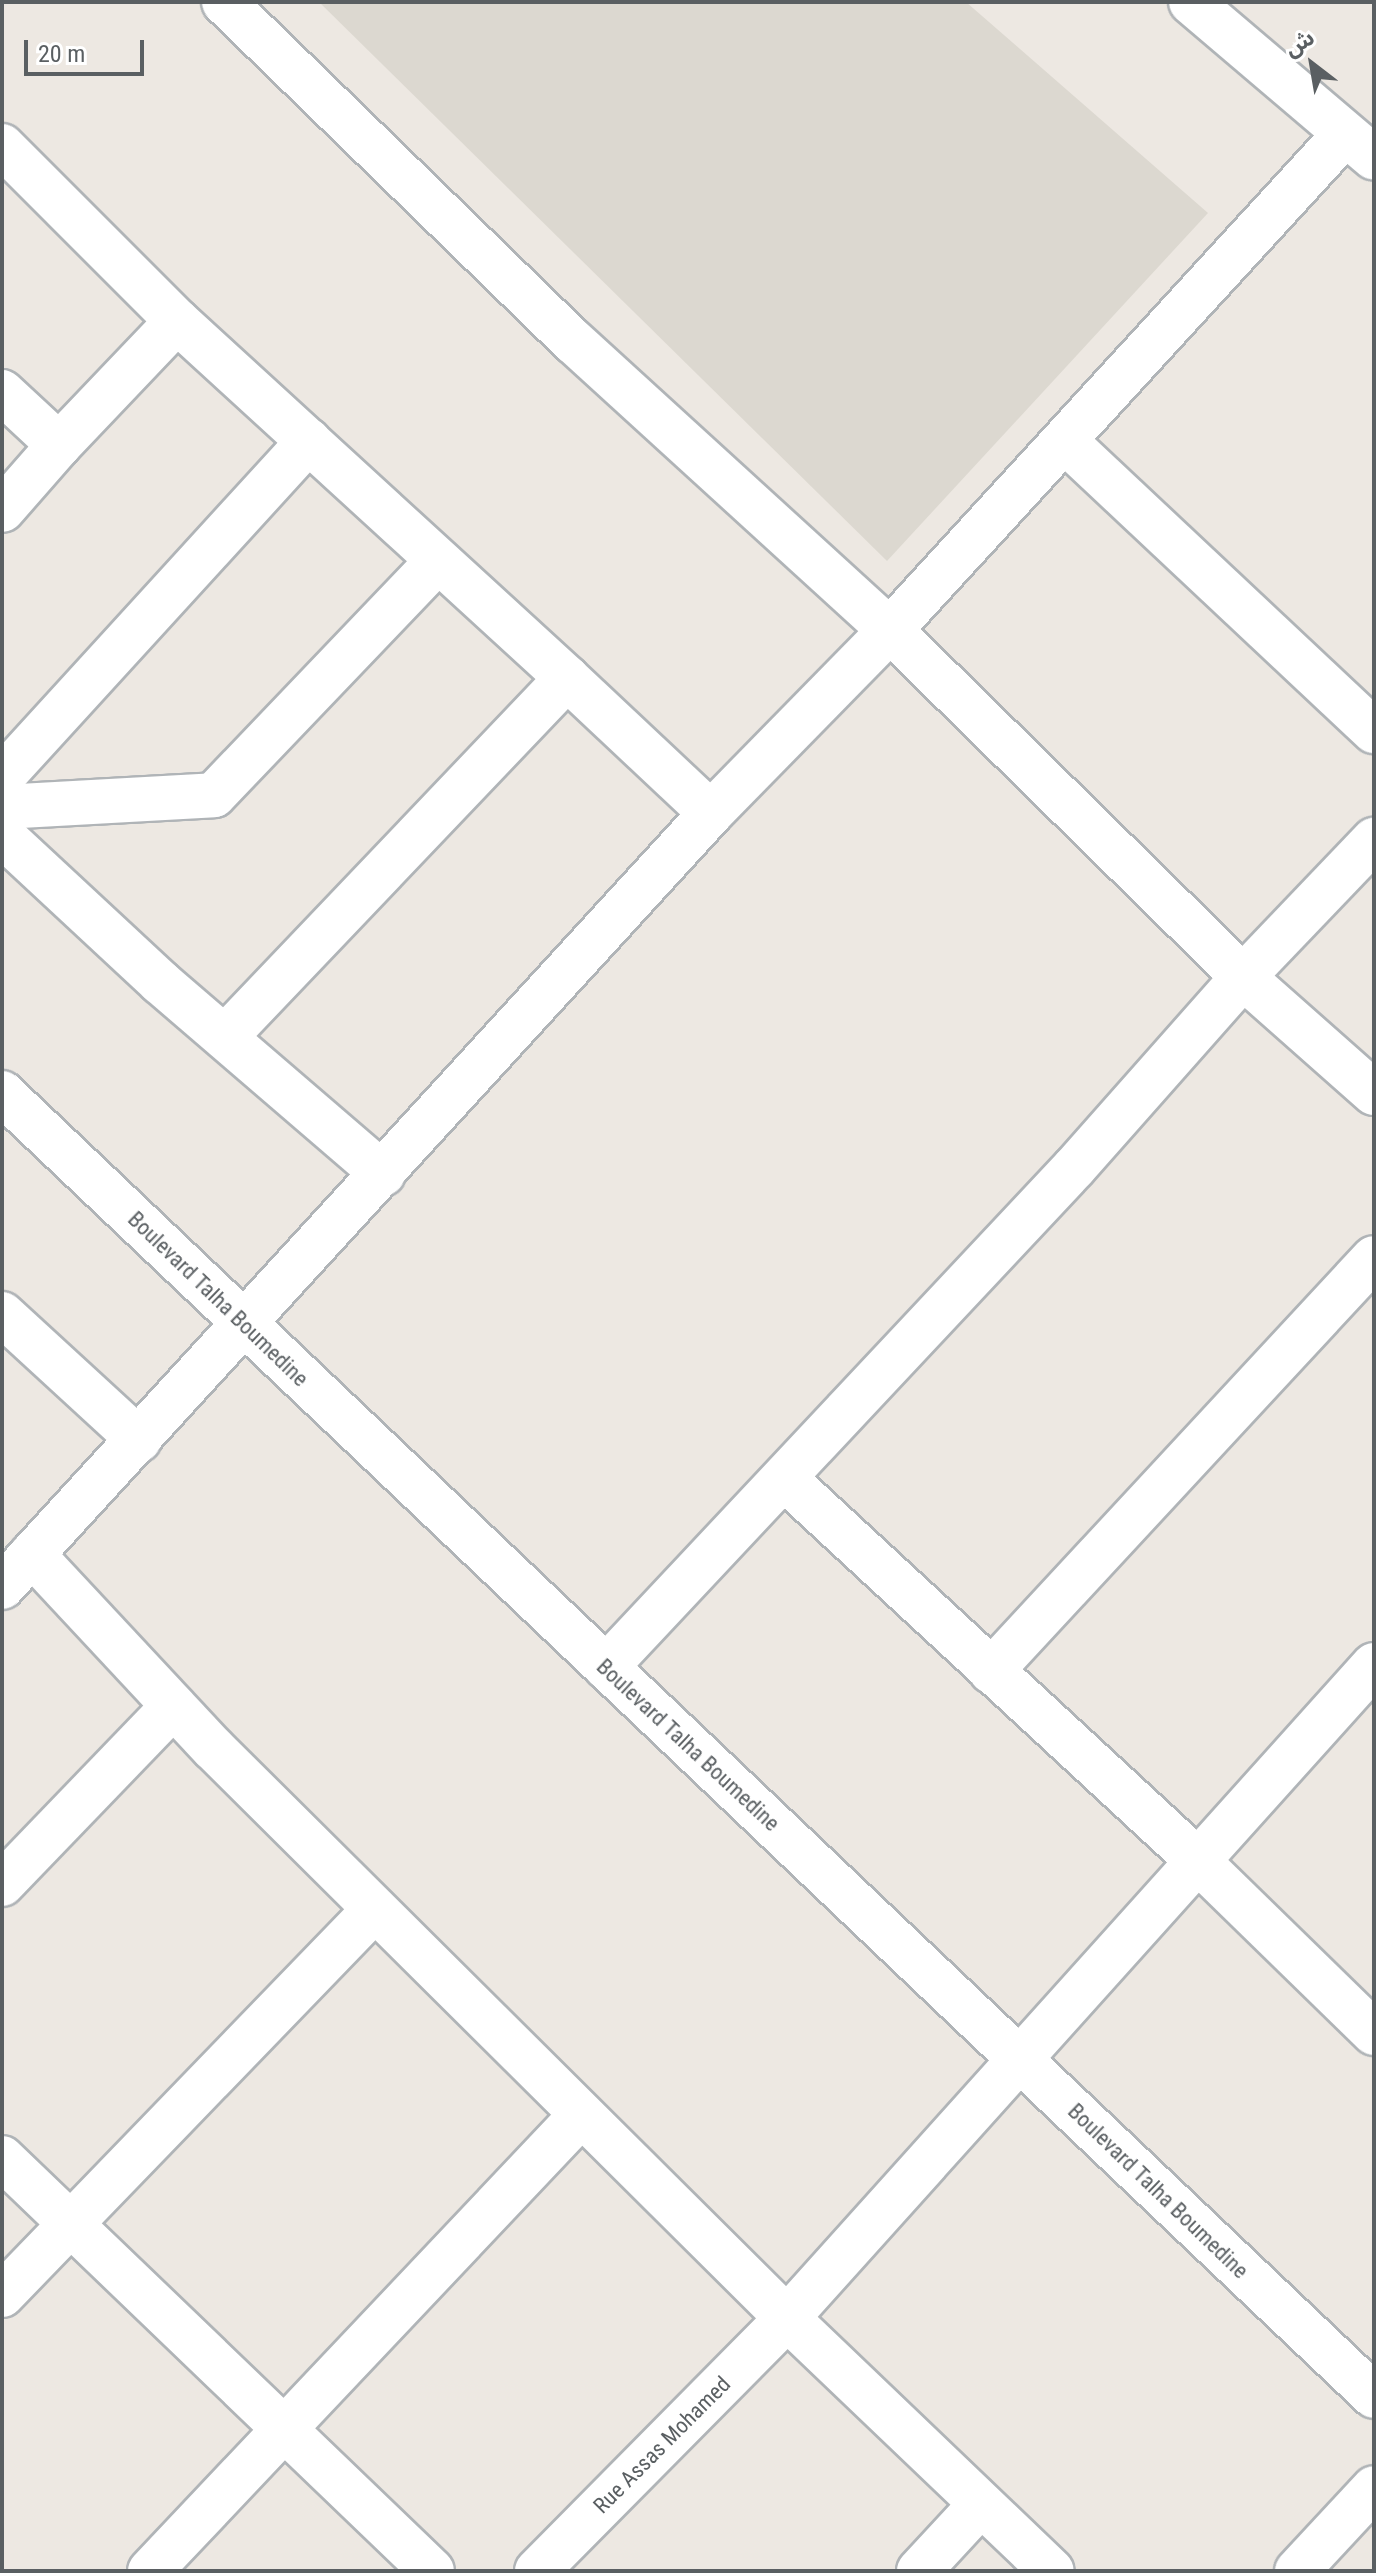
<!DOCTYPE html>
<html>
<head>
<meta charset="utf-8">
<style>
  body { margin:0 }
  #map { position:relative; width:1376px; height:2573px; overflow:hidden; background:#ede8e2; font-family:"Roboto Condensed","Noto Sans Arabic",sans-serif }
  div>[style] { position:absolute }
  .education>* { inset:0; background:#dcd8d0 }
  .roads { filter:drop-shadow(2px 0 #b0b4b7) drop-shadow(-2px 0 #b0b4b7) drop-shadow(0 2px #b0b4b7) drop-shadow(0 -2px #b0b4b7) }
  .street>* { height:44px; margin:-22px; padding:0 22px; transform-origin:22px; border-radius:22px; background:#fff }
  .secondary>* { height:44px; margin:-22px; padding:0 22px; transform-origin:22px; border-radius:22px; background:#fff }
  span { translate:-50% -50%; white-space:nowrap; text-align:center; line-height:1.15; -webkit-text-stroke:6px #fff; paint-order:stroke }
  .street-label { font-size:22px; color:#5a5f62 }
  .frame { position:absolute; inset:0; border:4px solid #5a5f62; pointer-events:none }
  .north { position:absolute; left:1272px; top:24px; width:80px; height:80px; -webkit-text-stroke:6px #fff; paint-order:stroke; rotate:329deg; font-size:22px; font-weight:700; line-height:32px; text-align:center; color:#5a5f62 }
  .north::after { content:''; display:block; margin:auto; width:28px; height:36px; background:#5a5f62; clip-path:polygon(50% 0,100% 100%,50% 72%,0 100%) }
  .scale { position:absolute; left:24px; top:40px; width:120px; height:36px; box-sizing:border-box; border:4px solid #5a5f62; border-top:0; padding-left:10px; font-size:24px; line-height:28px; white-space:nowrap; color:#5a5f62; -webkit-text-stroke:6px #fff; paint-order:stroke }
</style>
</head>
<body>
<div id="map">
  <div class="education">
    <div style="clip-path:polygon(319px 2px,966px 2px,1208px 213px,887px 561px)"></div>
  </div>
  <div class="roads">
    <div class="street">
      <div style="left:224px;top:2px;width:487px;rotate:44.2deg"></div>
      <div style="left:573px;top:341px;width:429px;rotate:42.4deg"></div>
      <div style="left:890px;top:630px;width:495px;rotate:44.5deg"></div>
      <div style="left:1243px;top:977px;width:190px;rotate:-46.3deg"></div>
      <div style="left:1191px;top:2px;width:240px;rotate:40.4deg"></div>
      <div style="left:2px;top:146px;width:247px;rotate:45deg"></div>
      <div style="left:177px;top:321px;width:529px;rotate:42.47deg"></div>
      <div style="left:567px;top:678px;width:496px;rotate:133.6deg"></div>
      <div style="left:2px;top:392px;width:78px;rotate:42.9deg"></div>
      <div style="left:59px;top:445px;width:86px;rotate:131.2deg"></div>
      <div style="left:1065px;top:441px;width:424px;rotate:43.2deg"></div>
      <div style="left:59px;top:445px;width:171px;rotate:-46.4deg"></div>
      <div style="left:567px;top:678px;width:197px;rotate:43.2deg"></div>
      <div style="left:2px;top:777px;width:455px;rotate:-47.6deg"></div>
      <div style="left:2px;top:807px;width:212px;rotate:-3.2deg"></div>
      <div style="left:214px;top:795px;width:324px;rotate:-46.3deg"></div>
      <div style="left:2px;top:835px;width:216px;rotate:42.9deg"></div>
      <div style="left:160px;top:982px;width:294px;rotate:40.7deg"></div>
      <div style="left:2px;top:1314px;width:186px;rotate:42.6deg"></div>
      <div style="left:785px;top:1479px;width:564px;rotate:42.77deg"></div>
      <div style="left:1199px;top:1862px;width:245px;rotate:44.3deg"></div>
      <div style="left:32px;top:1554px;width:265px;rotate:47deg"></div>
      <div style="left:213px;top:1748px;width:809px;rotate:44.8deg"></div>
      <div style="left:787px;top:2318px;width:878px;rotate:-48.05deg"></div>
      <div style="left:2px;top:1587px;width:1050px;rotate:-47.51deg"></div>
      <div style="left:711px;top:813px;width:256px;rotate:-45.6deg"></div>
      <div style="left:890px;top:630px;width:673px;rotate:-47.47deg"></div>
      <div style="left:606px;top:1667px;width:684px;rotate:-46.84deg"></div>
      <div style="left:1074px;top:1168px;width:255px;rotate:-48.5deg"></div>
      <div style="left:1243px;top:977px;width:175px;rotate:41.5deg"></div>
      <div style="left:991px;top:1671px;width:563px;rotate:-47.16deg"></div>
      <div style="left:2px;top:1884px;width:247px;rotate:-46.1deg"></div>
      <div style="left:2px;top:2158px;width:596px;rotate:43.84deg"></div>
      <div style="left:2px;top:2295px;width:535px;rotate:-45.98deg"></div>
      <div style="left:150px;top:2571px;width:627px;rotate:-46.61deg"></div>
      <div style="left:537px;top:2571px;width:356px;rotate:-45.3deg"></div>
      <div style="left:787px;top:2318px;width:366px;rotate:43.7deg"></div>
      <div style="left:919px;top:2571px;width:91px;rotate:-47.2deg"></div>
      <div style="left:1297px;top:2571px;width:113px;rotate:-47.1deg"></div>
    </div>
    <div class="secondary">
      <div style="left:2px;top:1093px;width:1892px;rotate:43.52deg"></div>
    </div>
  </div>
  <div class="street-label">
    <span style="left:218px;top:1299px;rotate:44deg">Boulevard Talha Boumedine</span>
    <span style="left:688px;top:1745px;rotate:43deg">Boulevard Talha Boumedine</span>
    <span style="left:1158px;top:2191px;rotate:44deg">Boulevard Talha Boumedine</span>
    <span style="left:662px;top:2445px;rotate:-45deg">Rue Assas Mohamed</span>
  </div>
  <div class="frame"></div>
  <div class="north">ش</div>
  <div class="scale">20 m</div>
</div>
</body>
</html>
